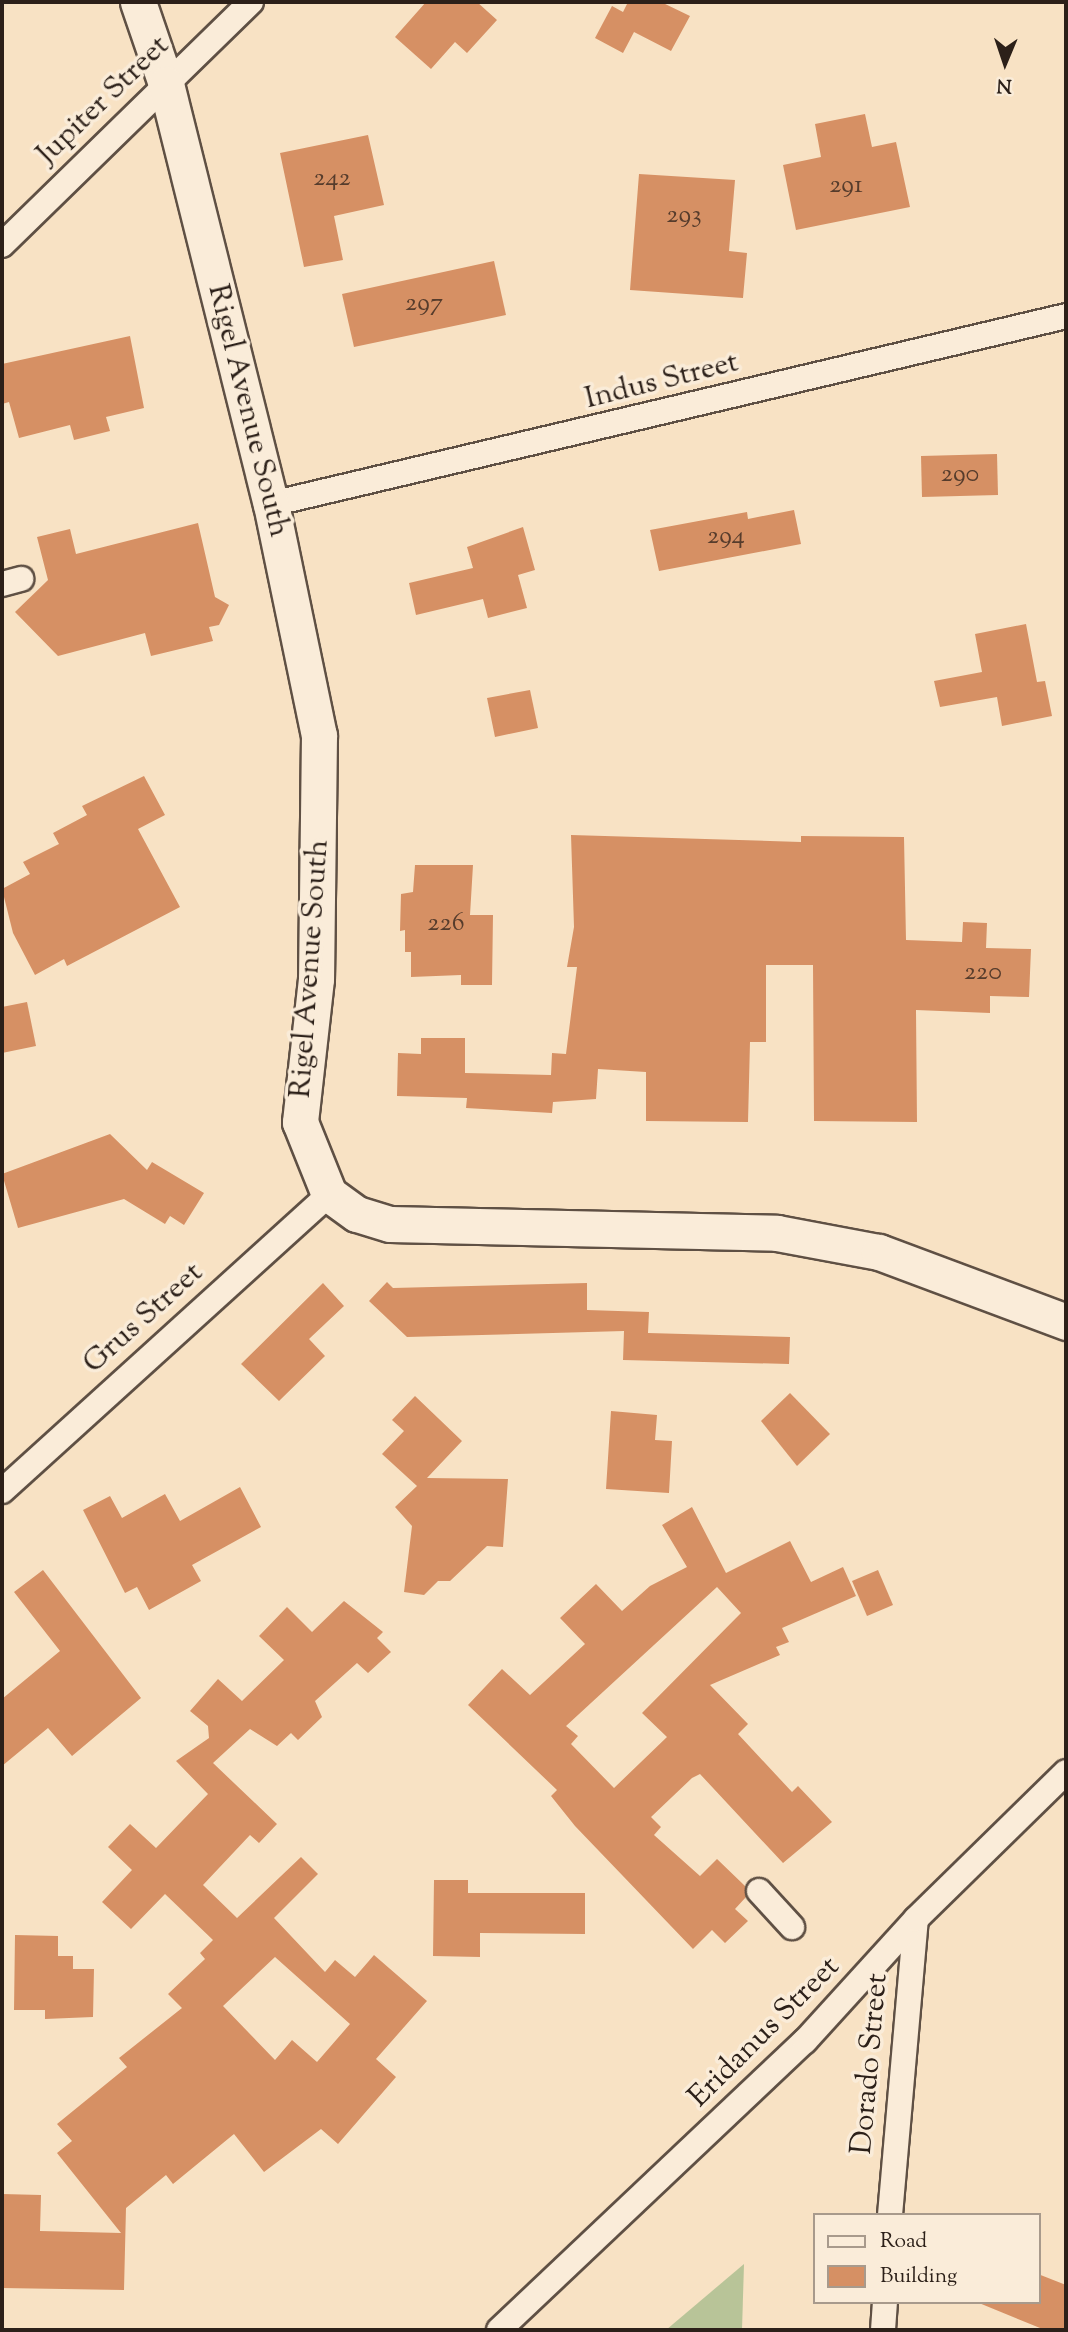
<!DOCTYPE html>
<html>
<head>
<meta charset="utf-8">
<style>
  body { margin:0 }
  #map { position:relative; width:1068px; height:2332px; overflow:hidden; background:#f8e2c4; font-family:"Sorts Mill Goudy",serif }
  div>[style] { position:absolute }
  .green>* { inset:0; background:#b8c498 }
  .building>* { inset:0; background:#d69064 }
  .roads { filter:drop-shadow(2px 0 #5f5044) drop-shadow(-2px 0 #5f5044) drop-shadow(0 2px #5f5044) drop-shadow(0 -2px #5f5044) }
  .minor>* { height:24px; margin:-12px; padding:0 12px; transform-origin:12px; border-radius:12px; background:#faecd9 }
  .secondary>* { height:35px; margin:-17.5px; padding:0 17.5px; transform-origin:17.5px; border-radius:17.5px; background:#faecd9 }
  span { translate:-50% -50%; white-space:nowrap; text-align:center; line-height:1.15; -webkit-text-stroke:7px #faecd9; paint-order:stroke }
  .number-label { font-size:26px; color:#563c2c }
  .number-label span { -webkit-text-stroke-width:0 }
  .street-label { font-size:30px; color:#2c2019 }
  .frame { position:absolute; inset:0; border:4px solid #2c2019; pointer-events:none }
  .legend { position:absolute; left:813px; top:2213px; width:228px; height:91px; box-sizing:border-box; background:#faecd9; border:2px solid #a89a8c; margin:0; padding:9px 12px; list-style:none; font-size:21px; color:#2c2019 }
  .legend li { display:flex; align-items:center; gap:14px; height:35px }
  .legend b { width:35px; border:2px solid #a89a8c }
  .north { position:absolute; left:970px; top:28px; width:70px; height:70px; -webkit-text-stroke:5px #faecd9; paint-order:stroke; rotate:182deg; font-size:19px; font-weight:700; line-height:28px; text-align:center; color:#2c2019 }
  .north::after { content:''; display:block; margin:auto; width:24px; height:32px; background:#2c2019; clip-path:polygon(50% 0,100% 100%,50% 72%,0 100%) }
</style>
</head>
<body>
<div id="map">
  <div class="green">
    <div style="clip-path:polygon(744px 2264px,742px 2330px,666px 2330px)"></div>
  </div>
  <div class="building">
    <div style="clip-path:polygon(426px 2px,477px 2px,497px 20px,467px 53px,455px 42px,431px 69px,395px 37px)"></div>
    <div style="clip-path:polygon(628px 2px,661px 2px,690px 16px,671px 51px,634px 32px,623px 53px,595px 38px,612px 6px,623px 12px)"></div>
    <div style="clip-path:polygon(865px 114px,872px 147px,896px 142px,910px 207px,796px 230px,783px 165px,821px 157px,815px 124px)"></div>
    <div style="clip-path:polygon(368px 135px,384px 205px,334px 216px,343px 260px,304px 267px,280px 153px)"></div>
    <div style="clip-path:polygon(639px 174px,735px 180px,729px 251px,747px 253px,743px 298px,630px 290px)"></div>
    <div style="clip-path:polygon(494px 261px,506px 315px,354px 347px,342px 294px)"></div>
    <div style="clip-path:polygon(130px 336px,144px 408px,106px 417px,110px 431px,74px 440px,70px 425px,19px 438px,9px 402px,2px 404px,2px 364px)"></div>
    <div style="clip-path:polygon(997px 454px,998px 495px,922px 497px,921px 456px)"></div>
    <div style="clip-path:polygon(794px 510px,801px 544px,659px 571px,650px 530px,747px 512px,748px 519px)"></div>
    <div style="clip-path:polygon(198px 523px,215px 597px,229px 605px,219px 625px,209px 627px,213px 641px,151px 656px,145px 633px,58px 656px,15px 612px,48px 580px,37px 537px,70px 529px,76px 554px)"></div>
    <div style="clip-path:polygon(523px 527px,535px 570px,518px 575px,527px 608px,488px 618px,483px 599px,416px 615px,409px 583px,473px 568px,467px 547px)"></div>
    <div style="clip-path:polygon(1026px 624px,1037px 682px,1045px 681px,1052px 716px,1002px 726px,997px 697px,940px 707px,934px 681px,982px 672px,975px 634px)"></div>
    <div style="clip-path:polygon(530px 690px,538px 728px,495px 737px,487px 698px)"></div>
    <div style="clip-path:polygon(144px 776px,165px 815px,138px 829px,180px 907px,67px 966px,64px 959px,35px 975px,13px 933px,2px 889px,30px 874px,23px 862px,59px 844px,53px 833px,87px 815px,82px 806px)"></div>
    <div style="clip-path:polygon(571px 835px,801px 842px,801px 836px,904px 837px,906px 940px,962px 942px,963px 922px,987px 923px,986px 948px,1031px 949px,1029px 997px,990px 996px,990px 1013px,916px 1010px,917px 1122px,814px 1121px,813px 965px,766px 965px,766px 1042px,750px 1042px,748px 1122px,646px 1121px,646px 1072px,598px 1069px,596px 1099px,553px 1102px,552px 1113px,466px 1108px,467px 1098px,397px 1096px,398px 1053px,421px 1054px,421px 1038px,465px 1038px,465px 1073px,551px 1075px,552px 1053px,566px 1054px,577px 967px,567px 967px,574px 927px)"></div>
    <div style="clip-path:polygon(415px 865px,473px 865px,470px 915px,493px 915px,492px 985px,461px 985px,461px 975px,411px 977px,411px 952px,405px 952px,405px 930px,400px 931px,401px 894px,413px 892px)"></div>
    <div style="clip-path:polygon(27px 1002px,36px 1046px,2px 1053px,2px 1007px)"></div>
    <div style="clip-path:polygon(110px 1134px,147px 1170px,152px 1162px,204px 1193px,184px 1225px,170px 1216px,165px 1224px,124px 1199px,18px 1228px,2px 1174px)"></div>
    <div style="clip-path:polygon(387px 1282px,393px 1288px,587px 1283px,587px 1310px,649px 1312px,648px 1333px,790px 1337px,789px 1364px,623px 1360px,624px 1331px,407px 1337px,369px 1301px)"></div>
    <div style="clip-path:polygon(323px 1283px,344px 1306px,309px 1339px,325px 1356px,279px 1401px,241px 1364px)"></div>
    <div style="clip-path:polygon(790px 1393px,830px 1434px,797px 1466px,761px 1421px)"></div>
    <div style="clip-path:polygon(415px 1396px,462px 1441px,427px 1478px,508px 1479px,503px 1547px,487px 1546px,450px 1581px,438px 1581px,424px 1595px,404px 1592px,412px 1526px,395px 1507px,417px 1486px,382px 1454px,404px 1431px,392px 1420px)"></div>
    <div style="clip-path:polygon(611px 1411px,657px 1415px,655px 1440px,672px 1441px,669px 1493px,606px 1489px)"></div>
    <div style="clip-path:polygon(240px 1487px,261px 1527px,192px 1565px,201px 1581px,149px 1610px,137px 1587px,125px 1593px,83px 1510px,110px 1496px,122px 1518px,165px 1494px,180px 1521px)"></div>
    <div style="clip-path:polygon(evenodd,692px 1507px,726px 1573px,790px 1541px,811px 1582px,843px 1567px,856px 1596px,782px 1628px,789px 1642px,776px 1647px,780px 1655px,710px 1685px,748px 1724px,738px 1734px,792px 1792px,798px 1786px,832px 1822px,783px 1863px,700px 1774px,692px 1778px,651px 1817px,661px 1827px,654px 1835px,700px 1876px,717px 1859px,745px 1886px,746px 1897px,735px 1909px,748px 1921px,725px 1943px,712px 1930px,693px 1949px,575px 1826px,551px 1796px,557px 1790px,468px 1705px,502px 1669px,530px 1695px,585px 1644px,560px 1618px,596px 1584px,622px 1611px,650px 1586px,687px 1567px,662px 1525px,692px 1507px,717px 1587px,741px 1613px,642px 1713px,667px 1737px,614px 1788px,571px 1744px,578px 1736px,566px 1726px,717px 1587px)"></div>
    <div style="clip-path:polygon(43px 1570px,141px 1698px,72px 1756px,48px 1728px,2px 1766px,2px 1699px,60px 1651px,14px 1592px)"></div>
    <div style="clip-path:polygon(878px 1570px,893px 1605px,867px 1616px,852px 1581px)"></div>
    <div style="clip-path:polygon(evenodd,344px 1601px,383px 1632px,377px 1638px,391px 1652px,368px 1673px,357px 1663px,315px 1701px,322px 1717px,298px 1740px,291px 1733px,277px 1746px,250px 1729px,213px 1763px,277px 1824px,259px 1843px,250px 1835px,203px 1885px,237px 1918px,301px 1857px,318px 1874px,274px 1918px,325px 1972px,335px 1960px,355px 1977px,374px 1955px,427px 2001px,376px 2059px,396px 2077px,338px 2144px,321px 2129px,264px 2172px,234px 2134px,173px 2184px,166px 2175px,126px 2208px,124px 2290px,2px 2288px,2px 2194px,41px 2195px,40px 2231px,121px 2233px,57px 2153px,72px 2141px,57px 2124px,127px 2067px,119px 2058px,182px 2008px,168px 1994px,205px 1959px,200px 1953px,213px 1940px,165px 1894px,131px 1929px,102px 1902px,132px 1870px,108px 1847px,130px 1824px,156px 1848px,208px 1794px,176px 1761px,209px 1738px,208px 1726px,190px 1711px,218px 1679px,242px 1701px,284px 1660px,259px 1636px,287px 1607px,312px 1632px,344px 1601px,275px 1957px,350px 2024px,317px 2062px,292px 2040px,275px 2060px,223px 2006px,275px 1957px)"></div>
    <div style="clip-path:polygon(434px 1880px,468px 1880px,468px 1893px,585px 1893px,585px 1934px,480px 1933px,480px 1957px,433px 1956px)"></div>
    <div style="clip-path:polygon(15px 1935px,58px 1936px,58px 1956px,73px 1956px,73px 1969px,94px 1969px,93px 2017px,45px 2019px,45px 2010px,14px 2010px)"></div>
    <div style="clip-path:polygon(1038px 2274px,1066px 2285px,1066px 2330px,1045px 2330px,979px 2303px,1038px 2302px)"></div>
  </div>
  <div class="roads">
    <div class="minor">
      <div style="left:2px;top:245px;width:348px;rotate:-44.3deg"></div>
      <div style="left:271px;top:504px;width:817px;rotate:-13.3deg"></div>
      <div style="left:2px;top:584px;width:20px;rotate:-15deg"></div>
      <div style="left:2px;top:1491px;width:442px;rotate:-42.2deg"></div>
      <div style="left:759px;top:1891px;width:49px;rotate:47.5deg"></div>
      <div style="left:890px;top:2215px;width:296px;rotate:-85deg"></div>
      <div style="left:499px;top:2330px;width:421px;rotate:-43.4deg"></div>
      <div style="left:805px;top:2041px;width:165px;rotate:-47.7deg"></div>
      <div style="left:916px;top:1919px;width:210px;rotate:-44.4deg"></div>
      <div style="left:883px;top:2330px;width:28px;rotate:-86deg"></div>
    </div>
    <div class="secondary">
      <div style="left:138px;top:2px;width:87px;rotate:71.1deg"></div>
      <div style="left:166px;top:84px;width:433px;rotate:76deg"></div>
      <div style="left:271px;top:504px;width:236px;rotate:78.3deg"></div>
      <div style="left:319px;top:735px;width:244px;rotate:90.7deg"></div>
      <div style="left:316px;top:979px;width:144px;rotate:96.4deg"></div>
      <div style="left:300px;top:1122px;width:78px;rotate:68.1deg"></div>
      <div style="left:329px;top:1194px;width:34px;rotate:36deg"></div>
      <div style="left:357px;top:1214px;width:34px;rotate:17deg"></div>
      <div style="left:390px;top:1224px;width:387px;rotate:1.3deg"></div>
      <div style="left:777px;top:1233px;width:104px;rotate:10.6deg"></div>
      <div style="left:879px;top:1252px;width:200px;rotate:20.5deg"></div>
    </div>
  </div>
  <div class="number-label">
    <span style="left:332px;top:179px">242</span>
    <span style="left:846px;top:186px">291</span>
    <span style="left:684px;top:216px">293</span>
    <span style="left:424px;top:304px">297</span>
    <span style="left:960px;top:475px">290</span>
    <span style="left:726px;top:537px">294</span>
    <span style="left:446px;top:924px">226</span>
    <span style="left:983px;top:973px">220</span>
  </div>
  <div class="street-label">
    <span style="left:104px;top:101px;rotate:-44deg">Jupiter Street</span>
    <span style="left:662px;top:382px;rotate:-14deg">Indus Street</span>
    <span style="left:247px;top:411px;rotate:76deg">Rigel Avenue South</span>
    <span style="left:311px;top:969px;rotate:-86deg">Rigel Avenue South</span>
    <span style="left:144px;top:1319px;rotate:-42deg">Grus Street</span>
    <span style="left:765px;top:2033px;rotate:-45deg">Eridanus Street</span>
    <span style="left:871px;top:2064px;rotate:-85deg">Dorado Street</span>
  </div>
  <div class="frame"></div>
  <ul class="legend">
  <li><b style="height:9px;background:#faecd9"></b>Road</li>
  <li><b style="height:19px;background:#d69064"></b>Building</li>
  </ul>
  <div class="north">N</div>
</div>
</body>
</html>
